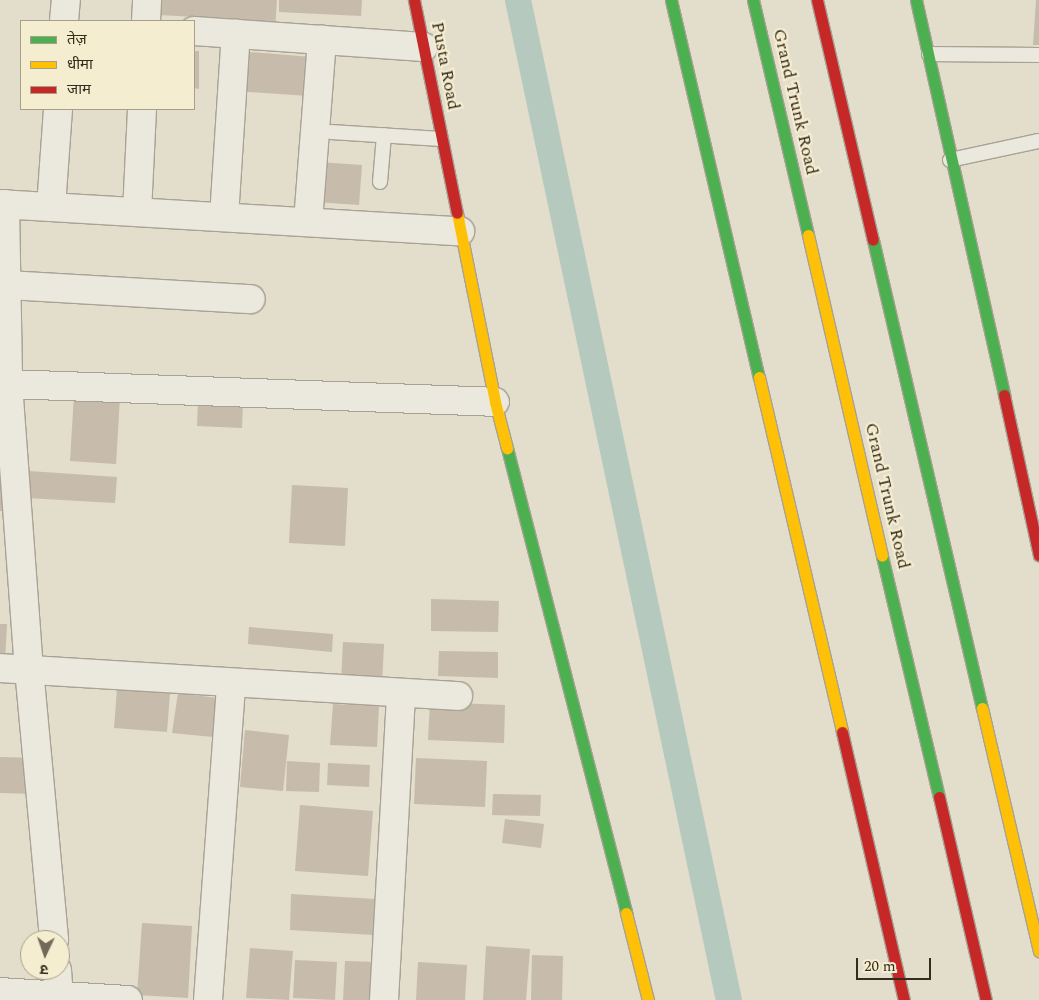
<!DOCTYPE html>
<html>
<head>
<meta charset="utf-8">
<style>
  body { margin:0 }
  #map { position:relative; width:1039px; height:1000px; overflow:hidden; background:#e3ddcb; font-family:Spectral,"Noto Sans Devanagari",serif }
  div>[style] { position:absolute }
  .canal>* { height:26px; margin:-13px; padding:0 13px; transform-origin:13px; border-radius:13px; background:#b6c9be }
  .building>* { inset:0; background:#c7bbac }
  .roads { filter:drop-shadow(1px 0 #a8a295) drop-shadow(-1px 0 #a8a295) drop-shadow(0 1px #a8a295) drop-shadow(0 -1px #a8a295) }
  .lane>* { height:14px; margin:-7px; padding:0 7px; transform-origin:7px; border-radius:7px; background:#ebe8dd }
  .street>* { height:28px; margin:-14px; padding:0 14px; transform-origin:14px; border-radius:14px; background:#ebe8dd }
  .fast>* { height:11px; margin:-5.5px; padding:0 5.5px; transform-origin:5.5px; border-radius:5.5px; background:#4caf50 }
  .slow>* { height:11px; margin:-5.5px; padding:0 5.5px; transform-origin:5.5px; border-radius:5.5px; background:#ffc107 }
  .jam>* { height:11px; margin:-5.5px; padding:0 5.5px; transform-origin:5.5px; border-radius:5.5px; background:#c62828 }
  span { translate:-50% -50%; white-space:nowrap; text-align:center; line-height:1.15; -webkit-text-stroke:4.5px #f5edd0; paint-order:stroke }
  .street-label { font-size:18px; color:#362b1d }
  .legend { position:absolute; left:20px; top:20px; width:175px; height:90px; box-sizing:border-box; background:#f5edd0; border:1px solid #a99f88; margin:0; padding:6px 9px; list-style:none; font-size:15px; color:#362b1d }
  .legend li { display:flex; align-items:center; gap:10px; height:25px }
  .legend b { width:25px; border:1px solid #a99f88 }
  .north { position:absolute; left:20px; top:930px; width:50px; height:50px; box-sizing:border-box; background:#f5edd0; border:1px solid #a99f88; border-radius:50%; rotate:183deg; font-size:14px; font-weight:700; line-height:20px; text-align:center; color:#362b1d }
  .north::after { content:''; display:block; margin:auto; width:18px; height:22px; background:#73695a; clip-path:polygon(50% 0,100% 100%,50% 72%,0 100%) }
  .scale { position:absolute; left:856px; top:958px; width:75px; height:22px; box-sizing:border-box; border:2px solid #362b1d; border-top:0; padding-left:6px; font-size:15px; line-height:18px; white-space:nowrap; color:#362b1d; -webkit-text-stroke:4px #f5edd0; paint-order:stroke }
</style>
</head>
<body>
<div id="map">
  <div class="canal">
    <div style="left:518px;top:0;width:1022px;rotate:78.09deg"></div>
  </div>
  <div class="building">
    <div style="clip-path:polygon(161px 0,277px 0,275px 31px,194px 27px,195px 17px,160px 15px)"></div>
    <div style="clip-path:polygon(279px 0,362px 0,361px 16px,279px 12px)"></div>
    <div style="clip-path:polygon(1036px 0,1039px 0,1039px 45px,1033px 45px)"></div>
    <div style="clip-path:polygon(194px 51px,199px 51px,199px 89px,194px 88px)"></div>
    <div style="clip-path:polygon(237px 51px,312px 57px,309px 96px,234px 91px)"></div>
    <div style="clip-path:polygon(319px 162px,362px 165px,359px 205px,315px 202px)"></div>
    <div style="clip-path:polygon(74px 395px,120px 398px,116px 464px,70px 461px)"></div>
    <div style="clip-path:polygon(198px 399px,243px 401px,242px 428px,197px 426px)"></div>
    <div style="clip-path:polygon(0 470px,12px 471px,9px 512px,0 511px)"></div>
    <div style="clip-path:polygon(29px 471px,117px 477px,115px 503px,27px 498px)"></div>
    <div style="clip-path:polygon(292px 485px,348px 488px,345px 546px,289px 543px)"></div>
    <div style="clip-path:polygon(431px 599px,499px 601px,498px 632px,431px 631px)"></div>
    <div style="clip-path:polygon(0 624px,7px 624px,5px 661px,0 660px)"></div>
    <div style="clip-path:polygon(249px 627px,333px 634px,332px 652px,248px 644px)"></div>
    <div style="clip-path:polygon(343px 642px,384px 644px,382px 684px,341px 682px)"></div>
    <div style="clip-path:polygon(439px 651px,498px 652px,498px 678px,438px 676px)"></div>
    <div style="clip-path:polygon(117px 689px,170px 693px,167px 732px,114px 728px)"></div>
    <div style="clip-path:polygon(178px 693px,218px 698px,213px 737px,172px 733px)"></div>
    <div style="clip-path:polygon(430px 702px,505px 705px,504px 743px,428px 740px)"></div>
    <div style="clip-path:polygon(333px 704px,379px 706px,377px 747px,330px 745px)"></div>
    <div style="clip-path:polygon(245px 730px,289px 735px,283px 791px,240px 787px)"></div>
    <div style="clip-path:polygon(0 757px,36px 758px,35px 794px,0 793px)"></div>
    <div style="clip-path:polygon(416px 758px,487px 761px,485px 807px,414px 804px)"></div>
    <div style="clip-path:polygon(287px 761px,320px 763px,319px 792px,286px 791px)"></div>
    <div style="clip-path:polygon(328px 763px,370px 765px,369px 787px,327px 785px)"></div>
    <div style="clip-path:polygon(493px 794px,541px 795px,540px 816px,492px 815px)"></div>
    <div style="clip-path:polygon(300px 805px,373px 811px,368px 876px,295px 871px)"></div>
    <div style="clip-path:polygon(505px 819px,544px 824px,541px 848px,502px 843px)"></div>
    <div style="clip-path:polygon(291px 894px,375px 899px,374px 935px,290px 930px)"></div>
    <div style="clip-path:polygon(142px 923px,192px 926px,188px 998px,137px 995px)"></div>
    <div style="clip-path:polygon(486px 946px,530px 949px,526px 1000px,483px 1000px)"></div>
    <div style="clip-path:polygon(250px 948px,293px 951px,289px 1000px,246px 998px)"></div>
    <div style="clip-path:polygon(532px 955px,563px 956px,562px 1000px,531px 1000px)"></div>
    <div style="clip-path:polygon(295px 960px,337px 962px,335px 1000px,293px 998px)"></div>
    <div style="clip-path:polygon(345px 961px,376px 962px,374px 1000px,343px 1000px)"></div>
    <div style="clip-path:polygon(418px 962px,467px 965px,465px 1000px,416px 1000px)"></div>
  </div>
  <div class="roads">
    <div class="lane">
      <div style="left:929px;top:54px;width:110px;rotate:0.5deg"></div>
      <div style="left:331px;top:132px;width:110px;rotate:3.6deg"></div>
      <div style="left:950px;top:160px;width:91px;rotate:-12.1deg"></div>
      <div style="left:380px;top:182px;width:47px;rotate:-85.1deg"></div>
    </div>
    <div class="street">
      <div style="left:64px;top:21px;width:21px;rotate:-85deg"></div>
      <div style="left:146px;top:21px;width:21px;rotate:-87deg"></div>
      <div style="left:194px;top:31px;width:230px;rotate:4deg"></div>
      <div style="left:0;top:204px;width:461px;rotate:3.4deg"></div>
      <div style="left:5px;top:204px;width:180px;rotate:89deg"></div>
      <div style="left:8px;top:384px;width:286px;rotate:85.8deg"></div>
      <div style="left:29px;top:669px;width:272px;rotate:84.7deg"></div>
      <div style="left:51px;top:207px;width:98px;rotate:-85.9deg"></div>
      <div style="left:137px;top:212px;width:103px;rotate:-87.2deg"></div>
      <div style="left:224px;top:217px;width:184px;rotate:-86.3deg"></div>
      <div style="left:308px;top:222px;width:183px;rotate:-85.6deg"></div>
      <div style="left:6px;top:285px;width:245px;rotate:3.3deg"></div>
      <div style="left:8px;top:384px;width:487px;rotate:2.1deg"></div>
      <div style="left:0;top:668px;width:459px;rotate:3.5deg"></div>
      <div style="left:57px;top:970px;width:30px;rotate:86deg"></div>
      <div style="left:0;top:992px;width:128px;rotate:3.6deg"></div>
      <div style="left:208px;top:1000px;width:317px;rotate:-85.8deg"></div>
      <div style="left:384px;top:1000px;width:307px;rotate:-86.8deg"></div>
    </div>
    <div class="fast">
      <div style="left:671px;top:0;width:387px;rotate:76.9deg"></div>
      <div style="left:753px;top:0;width:241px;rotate:76.8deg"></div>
      <div style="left:916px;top:0;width:405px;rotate:77.4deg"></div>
      <div style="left:873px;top:240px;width:481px;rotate:76.9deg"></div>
      <div style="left:507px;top:448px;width:480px;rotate:75.6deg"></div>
      <div style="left:882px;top:556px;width:248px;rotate:76.7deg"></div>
    </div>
    <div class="slow">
      <div style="left:457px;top:213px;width:193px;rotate:78.6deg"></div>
      <div style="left:495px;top:402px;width:48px;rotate:75.4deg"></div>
      <div style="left:808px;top:235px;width:329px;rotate:77deg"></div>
      <div style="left:759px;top:377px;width:365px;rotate:76.8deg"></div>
      <div style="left:982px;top:708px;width:250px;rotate:76.8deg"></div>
      <div style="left:626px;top:913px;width:90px;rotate:75.8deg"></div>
    </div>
    <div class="jam">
      <div style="left:414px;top:0;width:217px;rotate:78.6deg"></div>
      <div style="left:817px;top:0;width:246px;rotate:76.9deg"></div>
      <div style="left:1004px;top:395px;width:164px;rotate:77.7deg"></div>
      <div style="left:842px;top:732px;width:275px;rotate:77deg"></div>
      <div style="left:939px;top:797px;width:208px;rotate:77deg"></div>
    </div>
  </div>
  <div class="street-label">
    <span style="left:445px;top:66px;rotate:79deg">Pusta Road</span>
    <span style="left:795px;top:102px;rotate:77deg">Grand Trunk Road</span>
    <span style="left:887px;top:496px;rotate:77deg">Grand Trunk Road</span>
  </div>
  <ul class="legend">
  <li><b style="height:6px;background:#4caf50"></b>तेज़</li>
  <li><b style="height:6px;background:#ffc107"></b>धीमा</li>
  <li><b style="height:6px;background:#c62828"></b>जाम</li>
  </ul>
  <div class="north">उ</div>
  <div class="scale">20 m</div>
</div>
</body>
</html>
